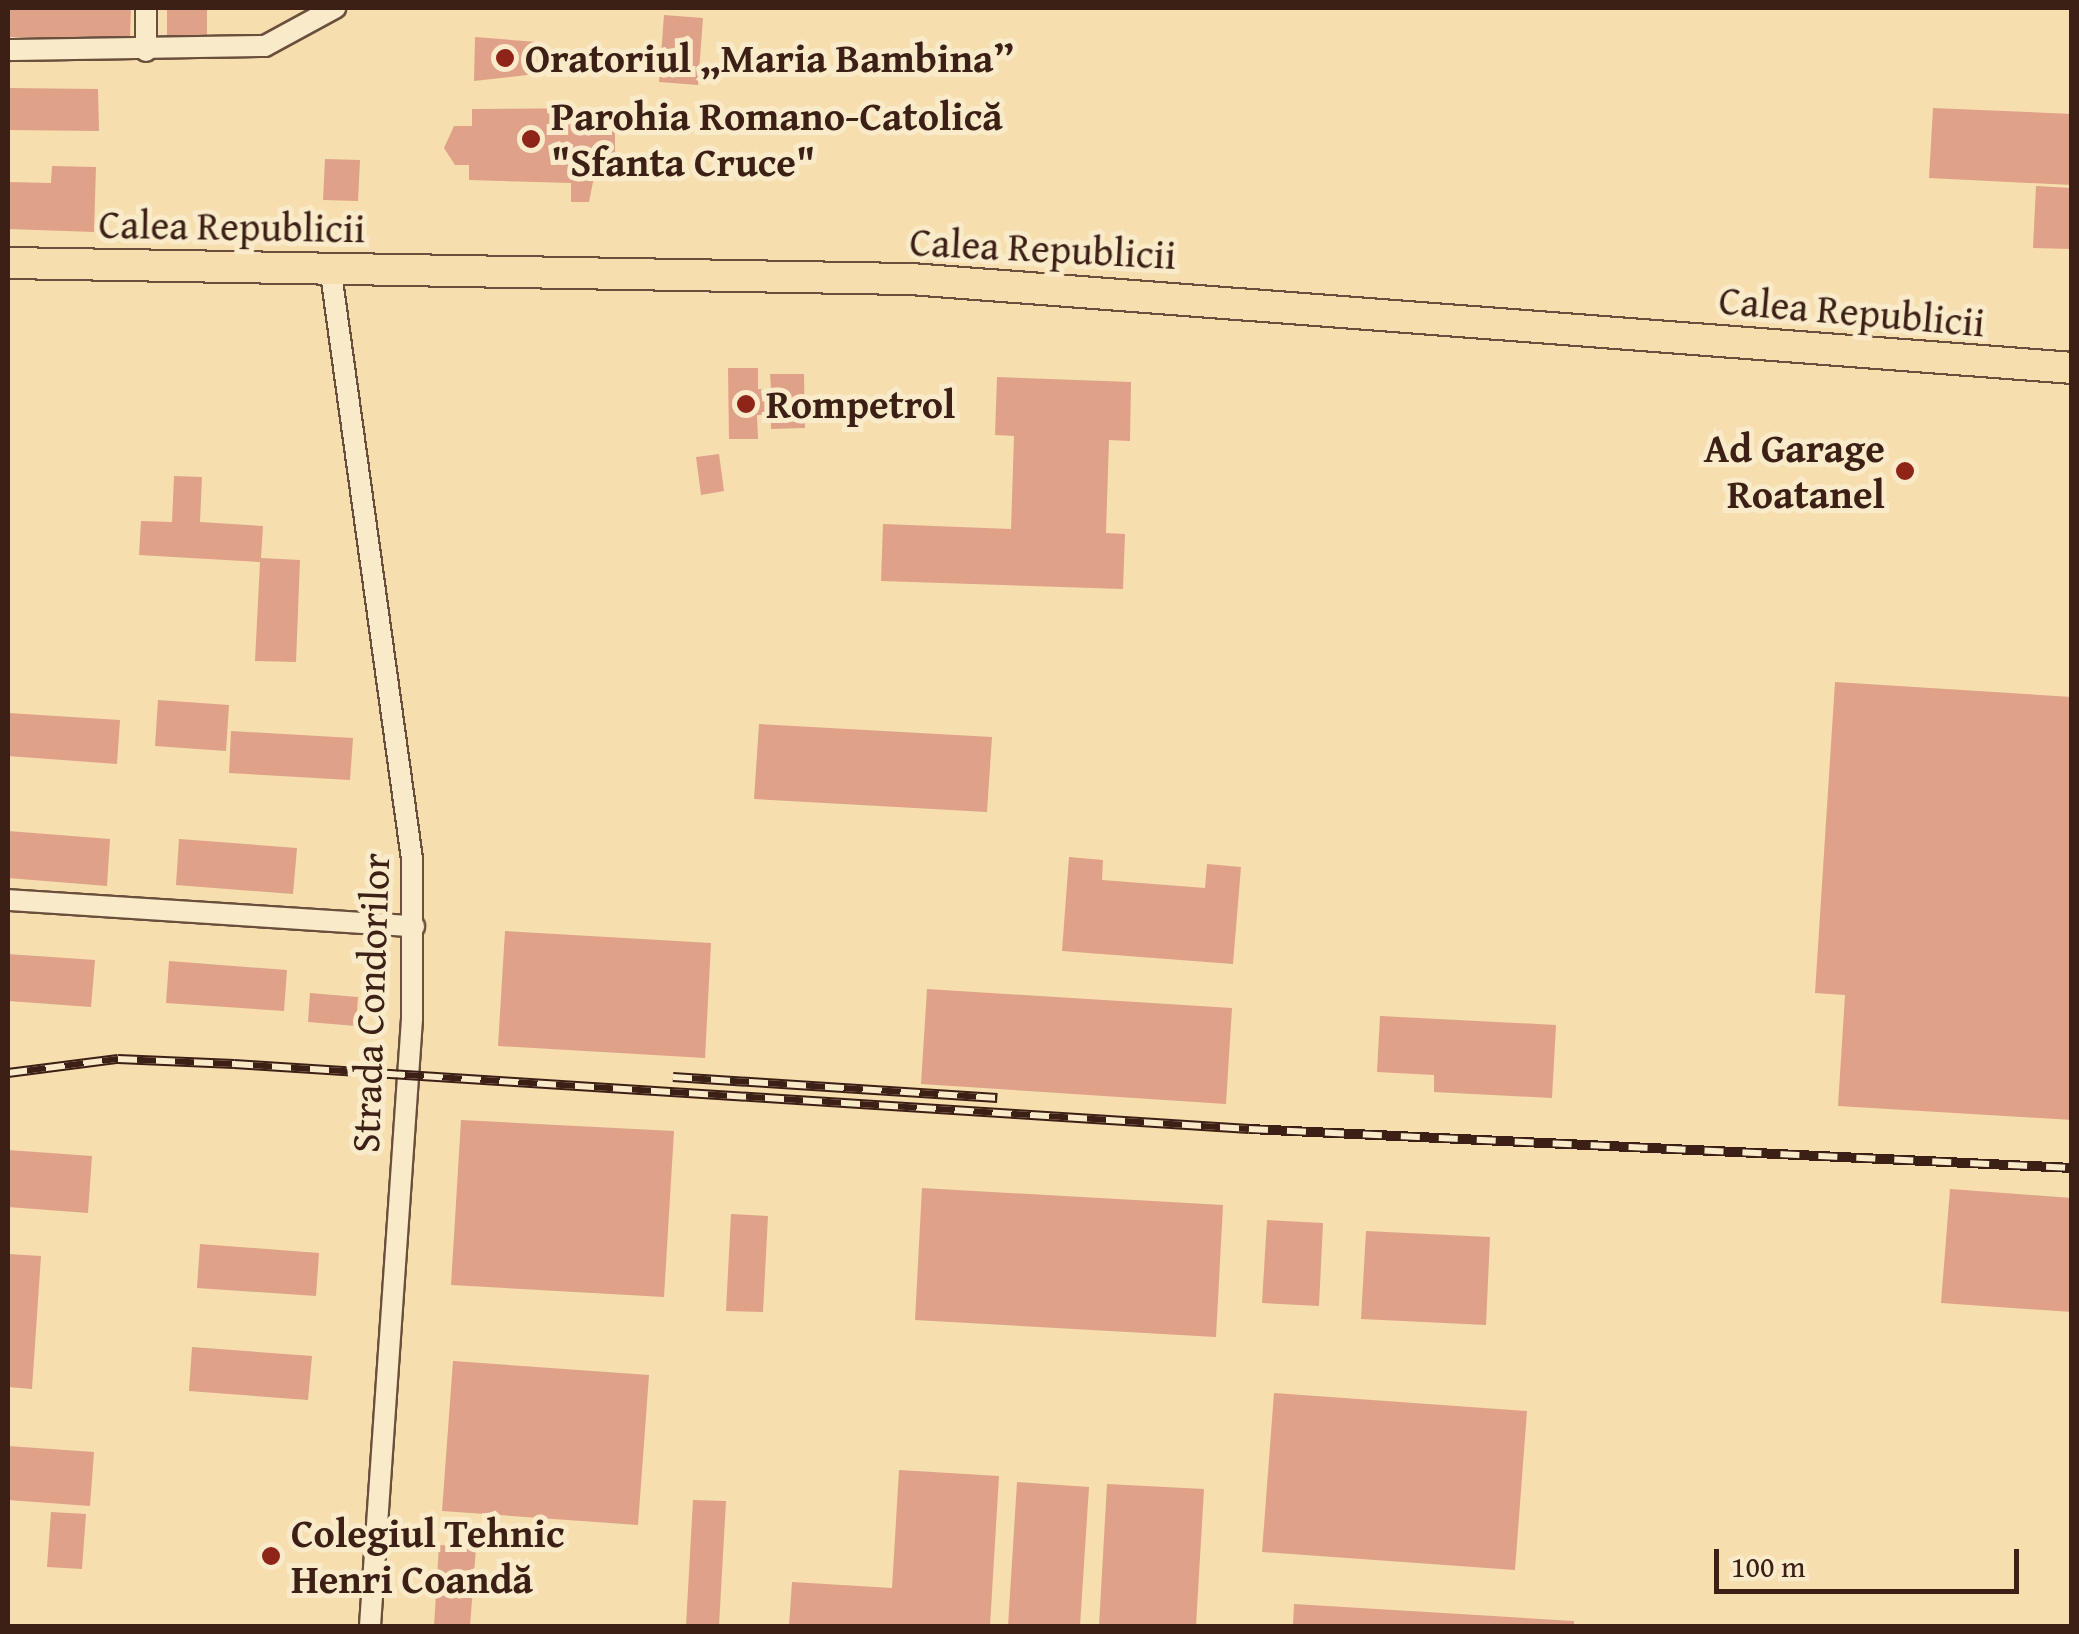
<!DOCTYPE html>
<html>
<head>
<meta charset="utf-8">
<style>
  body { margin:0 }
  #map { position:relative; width:2079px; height:1634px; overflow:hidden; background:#f6deae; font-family:"Gentium Book Plus",serif }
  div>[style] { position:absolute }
  .building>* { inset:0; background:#dfa288 }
  .roads { filter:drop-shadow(2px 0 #6a503c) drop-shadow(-2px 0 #6a503c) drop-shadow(0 2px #6a503c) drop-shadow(0 -2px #6a503c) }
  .street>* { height:20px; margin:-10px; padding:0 10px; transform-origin:10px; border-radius:10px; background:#f9eaca }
  .primary>* { height:30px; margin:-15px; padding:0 15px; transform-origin:15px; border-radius:15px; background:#f6deae }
  .rail>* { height:10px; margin-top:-5px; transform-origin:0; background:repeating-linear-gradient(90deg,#f9eaca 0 19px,#3c2016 0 38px); box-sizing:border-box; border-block:2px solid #3c2016 }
  .dots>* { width:28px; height:28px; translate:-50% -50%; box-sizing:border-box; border:5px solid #f9eaca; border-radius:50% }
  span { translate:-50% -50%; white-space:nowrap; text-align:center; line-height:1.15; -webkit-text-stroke:10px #f9eaca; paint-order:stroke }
  .poi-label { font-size:40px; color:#3c2016; font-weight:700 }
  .left { translate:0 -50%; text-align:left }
  .right { translate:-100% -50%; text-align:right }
  .street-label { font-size:40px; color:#3c2016 }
  .frame { position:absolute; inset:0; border:10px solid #3c2016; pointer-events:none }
  .scale { position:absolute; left:1714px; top:1549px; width:305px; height:45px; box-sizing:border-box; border:5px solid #3c2016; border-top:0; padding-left:12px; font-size:30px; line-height:35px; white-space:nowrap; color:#3c2016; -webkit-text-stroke:8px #f9eaca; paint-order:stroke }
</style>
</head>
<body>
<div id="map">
  <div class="building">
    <div style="clip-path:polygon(8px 8px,131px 8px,130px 38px,8px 37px)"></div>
    <div style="clip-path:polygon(167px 8px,207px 8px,207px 39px,167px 38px)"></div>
    <div style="clip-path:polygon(664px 15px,703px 18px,698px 85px,659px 82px)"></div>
    <div style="clip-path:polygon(475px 37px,537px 42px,536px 74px,474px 81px)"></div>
    <div style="clip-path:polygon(8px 88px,98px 89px,99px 131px,8px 130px)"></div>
    <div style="clip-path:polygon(601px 108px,601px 130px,615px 130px,615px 167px,596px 167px,589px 202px,571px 202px,571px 183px,469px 180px,469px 165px,455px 165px,444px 148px,454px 126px,472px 126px,472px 109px)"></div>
    <div style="clip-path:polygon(1933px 108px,2072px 114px,2072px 185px,1929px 178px)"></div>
    <div style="clip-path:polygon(325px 159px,360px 160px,358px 201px,323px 200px)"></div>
    <div style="clip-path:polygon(52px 166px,96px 167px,94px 232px,8px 229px,8px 182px,51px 183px)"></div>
    <div style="clip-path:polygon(2036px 186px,2072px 188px,2072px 249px,2033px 248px)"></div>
    <div style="clip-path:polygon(728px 368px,758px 368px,758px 389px,771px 389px,770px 374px,804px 374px,805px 428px,771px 429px,771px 415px,757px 415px,758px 439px,729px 439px)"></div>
    <div style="clip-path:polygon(997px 377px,1131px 382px,1130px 441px,1109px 440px,1106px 533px,1125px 534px,1123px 589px,881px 581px,883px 524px,1011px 529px,1014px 436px,995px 435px)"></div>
    <div style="clip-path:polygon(719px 454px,724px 491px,701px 495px,696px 457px)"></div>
    <div style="clip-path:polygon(174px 476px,202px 477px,200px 522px,263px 526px,261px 558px,300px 560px,296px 662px,255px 661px,260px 562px,139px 555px,141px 521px,172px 522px)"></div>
    <div style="clip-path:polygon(1835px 682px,2072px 697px,2072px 1120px,1838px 1106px,1845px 995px,1815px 993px)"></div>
    <div style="clip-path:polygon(158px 700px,229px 705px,226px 751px,155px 746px)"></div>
    <div style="clip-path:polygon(8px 713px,120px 720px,117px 764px,8px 756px)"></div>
    <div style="clip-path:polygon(759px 724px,992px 737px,987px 812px,754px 799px)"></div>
    <div style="clip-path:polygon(231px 731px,353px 738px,350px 780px,229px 773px)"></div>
    <div style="clip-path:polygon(8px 831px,110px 839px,107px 886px,8px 878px)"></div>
    <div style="clip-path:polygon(179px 839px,297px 848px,293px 894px,176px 885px)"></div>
    <div style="clip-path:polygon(1069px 857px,1103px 860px,1102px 880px,1205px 888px,1207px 864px,1241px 867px,1233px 964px,1062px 951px)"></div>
    <div style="clip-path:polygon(505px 931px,711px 943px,705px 1058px,498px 1046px)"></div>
    <div style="clip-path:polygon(8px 954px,95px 960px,91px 1007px,8px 1001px)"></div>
    <div style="clip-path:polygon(169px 961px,287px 970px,284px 1011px,166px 1003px)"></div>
    <div style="clip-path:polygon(927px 989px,1232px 1008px,1226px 1104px,921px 1084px)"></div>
    <div style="clip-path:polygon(310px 993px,358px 997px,356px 1026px,308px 1022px)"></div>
    <div style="clip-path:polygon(1380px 1016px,1556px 1025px,1552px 1098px,1434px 1092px,1434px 1075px,1377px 1072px)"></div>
    <div style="clip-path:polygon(461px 1120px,674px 1131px,664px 1297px,451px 1285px)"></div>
    <div style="clip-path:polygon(8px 1150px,92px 1156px,88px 1213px,8px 1207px)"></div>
    <div style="clip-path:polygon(922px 1188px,1223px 1205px,1216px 1337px,915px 1320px)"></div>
    <div style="clip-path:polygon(1950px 1189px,2072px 1198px,2072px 1312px,1941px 1303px)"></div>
    <div style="clip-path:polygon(731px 1214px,768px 1216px,763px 1312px,726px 1311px)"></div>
    <div style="clip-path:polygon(1267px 1220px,1323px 1223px,1319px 1306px,1262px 1303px)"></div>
    <div style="clip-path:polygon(1366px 1231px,1490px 1237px,1486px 1325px,1361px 1319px)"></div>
    <div style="clip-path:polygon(200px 1244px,319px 1253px,316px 1296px,197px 1288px)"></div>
    <div style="clip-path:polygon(8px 1254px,41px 1256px,32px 1389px,8px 1387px)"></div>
    <div style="clip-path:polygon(192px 1347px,312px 1356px,308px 1400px,189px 1391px)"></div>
    <div style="clip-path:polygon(453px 1361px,649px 1375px,638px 1525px,442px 1511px)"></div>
    <div style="clip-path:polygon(1274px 1393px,1527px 1411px,1515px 1570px,1262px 1552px)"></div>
    <div style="clip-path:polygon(8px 1446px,94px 1452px,90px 1506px,8px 1500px)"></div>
    <div style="clip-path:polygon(899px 1470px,999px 1476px,990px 1626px,789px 1626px,792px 1582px,892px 1588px)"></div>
    <div style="clip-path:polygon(1017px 1482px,1089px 1487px,1080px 1626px,1008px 1626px)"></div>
    <div style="clip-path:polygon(1107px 1484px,1204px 1489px,1196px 1626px,1099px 1626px)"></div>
    <div style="clip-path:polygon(693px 1500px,726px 1501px,719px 1626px,686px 1626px)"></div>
    <div style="clip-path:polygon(51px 1512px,86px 1514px,82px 1569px,47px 1567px)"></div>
    <div style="clip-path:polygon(439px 1545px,476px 1548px,470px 1626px,434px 1626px)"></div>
    <div style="clip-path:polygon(1294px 1604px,1574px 1621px,1574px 1626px,1293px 1626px)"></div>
  </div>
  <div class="roads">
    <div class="street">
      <div style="left:8px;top:50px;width:257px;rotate:-0.9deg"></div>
      <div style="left:265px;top:46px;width:80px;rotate:-28.5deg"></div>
      <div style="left:146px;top:51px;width:43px;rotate:-90deg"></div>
      <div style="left:330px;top:266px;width:599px;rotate:82.13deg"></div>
      <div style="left:412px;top:859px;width:160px;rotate:90deg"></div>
      <div style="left:412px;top:1019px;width:608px;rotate:93.96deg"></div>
      <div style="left:8px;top:900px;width:407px;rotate:3.7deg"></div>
    </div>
    <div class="primary">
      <div style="left:8px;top:263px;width:903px;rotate:1.02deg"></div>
      <div style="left:911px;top:279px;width:1164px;rotate:4.38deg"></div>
    </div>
  </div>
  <div class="rail">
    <div style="left:8px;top:1073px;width:111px;rotate:-7.3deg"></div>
    <div style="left:118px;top:1059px;width:116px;rotate:2.5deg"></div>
    <div style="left:234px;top:1064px;width:1017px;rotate:3.66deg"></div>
    <div style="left:1249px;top:1129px;width:824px;rotate:2.71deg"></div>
    <div style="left:673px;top:1077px;width:325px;rotate:3.7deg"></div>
  </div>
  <div class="dots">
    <div style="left:505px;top:58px;background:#8f2418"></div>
    <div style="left:531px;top:139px;background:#8f2418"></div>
    <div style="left:746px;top:404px;background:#8f2418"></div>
    <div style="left:1905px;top:471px;background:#8f2418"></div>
    <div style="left:271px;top:1556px;background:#8f2418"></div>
  </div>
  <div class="poi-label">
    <span class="left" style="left:525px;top:58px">Oratoriul „Maria Bambina”</span>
    <span class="left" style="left:551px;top:139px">Parohia Romano-Catolică<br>"Sfanta Cruce"</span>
    <span class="left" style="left:766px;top:404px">Rompetrol</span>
    <span class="right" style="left:1885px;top:471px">Ad Garage<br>Roatanel</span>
    <span class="left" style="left:291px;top:1556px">Colegiul Tehnic<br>Henri Coandă</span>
  </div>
  <div class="street-label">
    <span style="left:232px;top:226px;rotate:1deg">Calea Republicii</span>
    <span style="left:1043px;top:248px;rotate:3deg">Calea Republicii</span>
    <span style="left:1852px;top:311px;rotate:5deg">Calea Republicii</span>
    <span style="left:370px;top:1003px;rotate:-88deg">Strada Condorilor</span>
  </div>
  <div class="frame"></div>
  <div class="scale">100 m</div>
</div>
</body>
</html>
